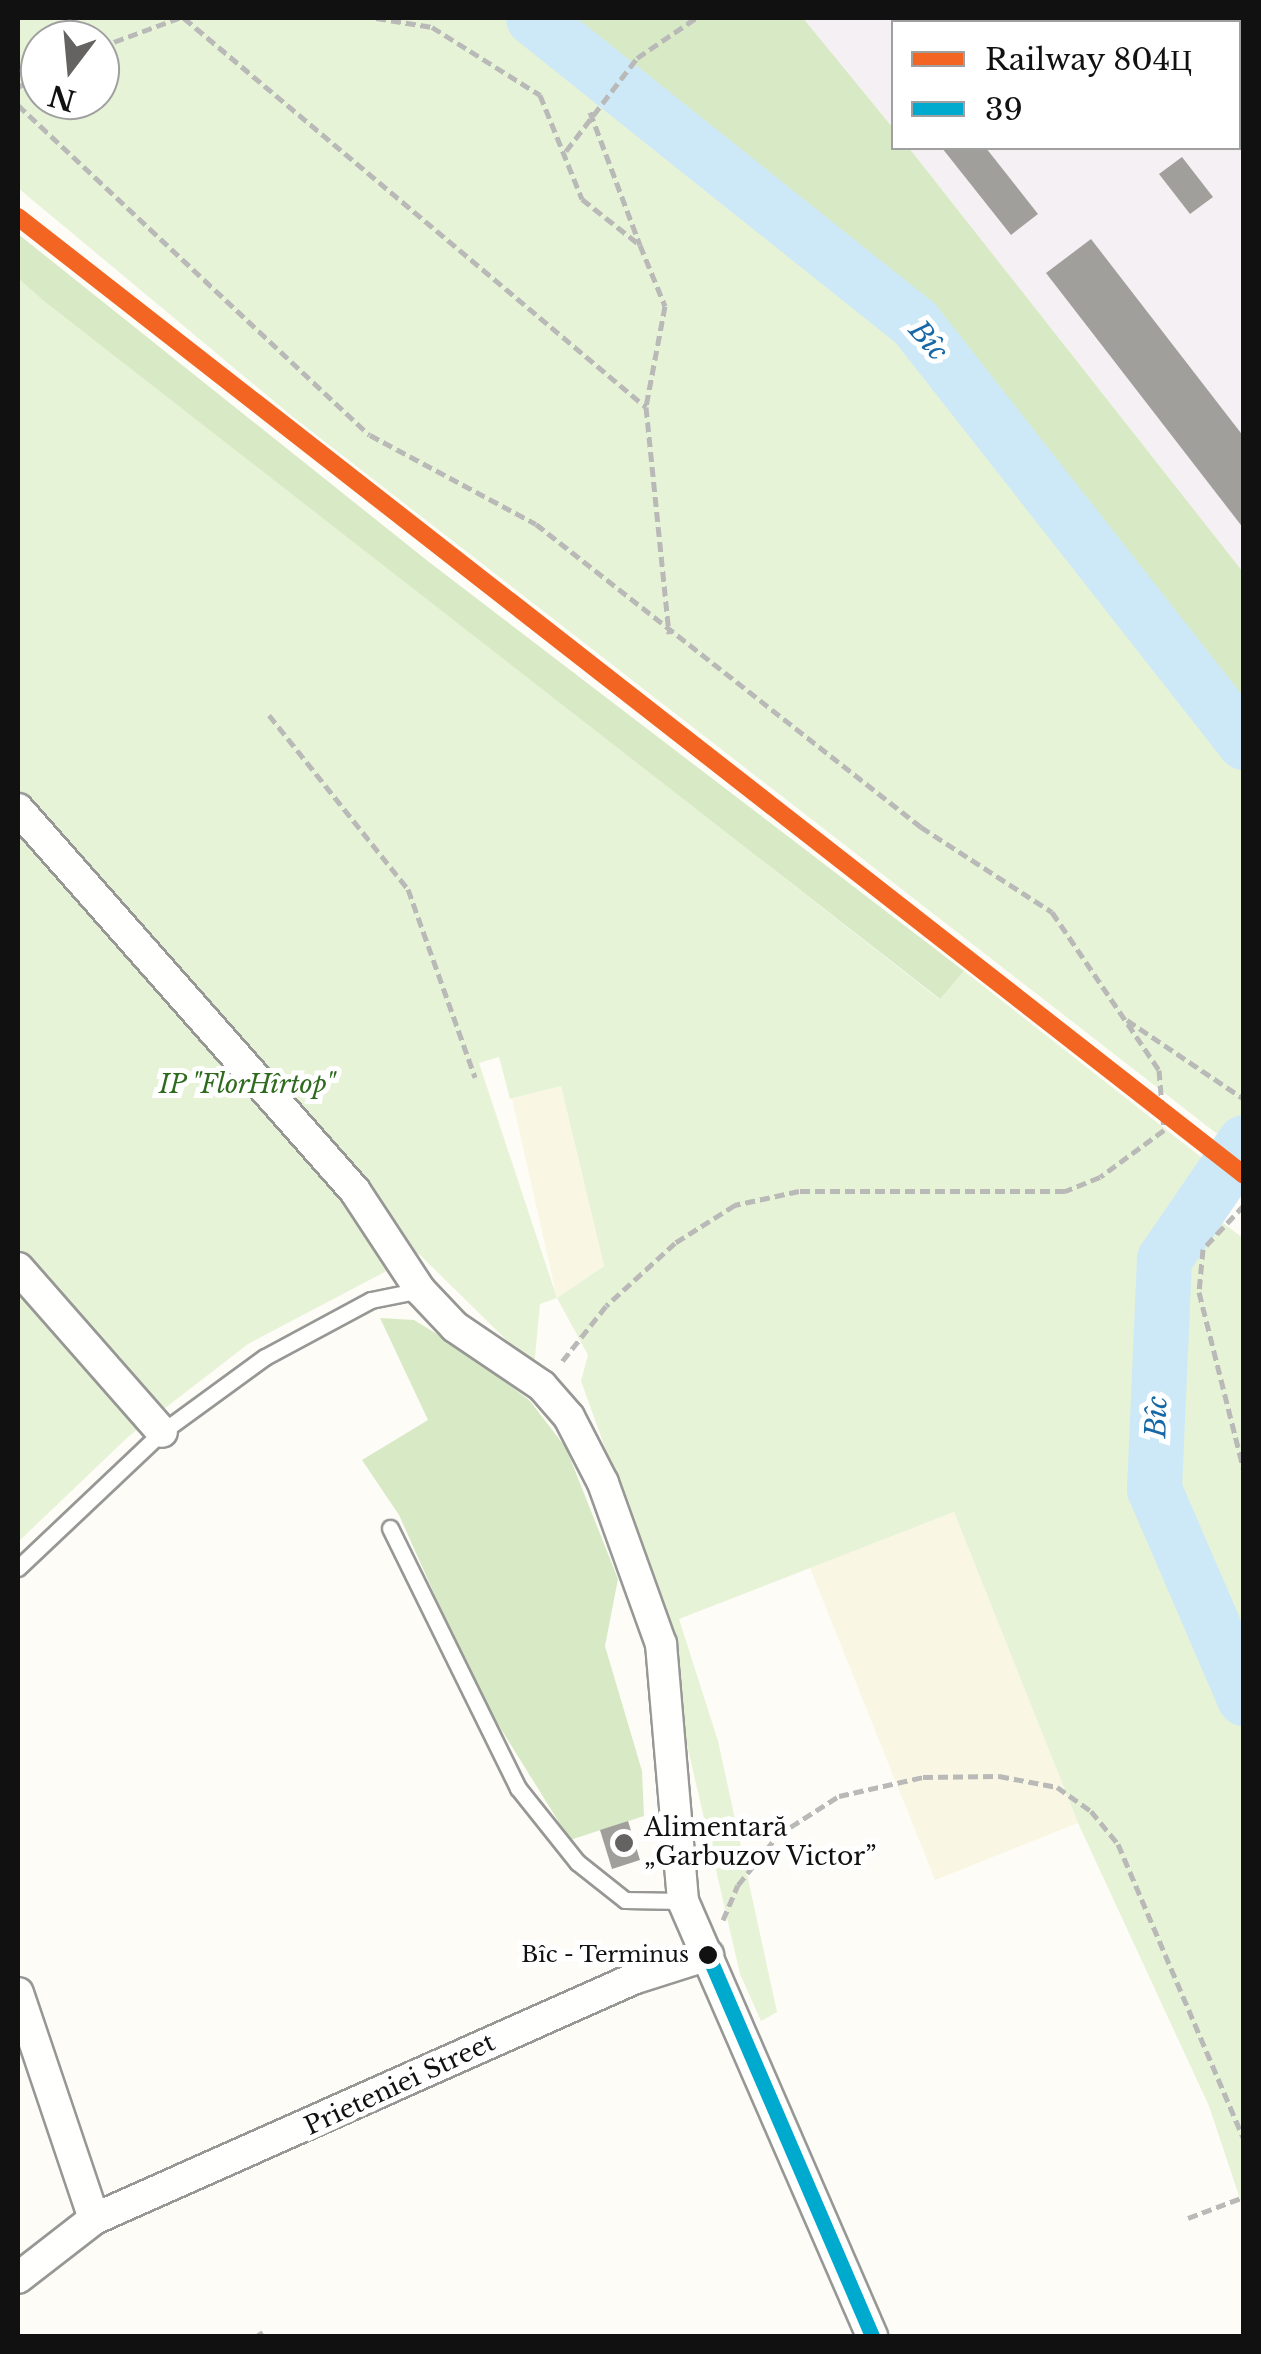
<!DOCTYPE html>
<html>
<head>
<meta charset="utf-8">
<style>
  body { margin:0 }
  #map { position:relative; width:1261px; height:2354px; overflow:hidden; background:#fdfcf7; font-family:"Libre Baskerville",serif }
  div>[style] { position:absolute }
  .industrial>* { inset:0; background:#f5f0f3 }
  .farmland>* { inset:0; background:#f9f7e4 }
  .green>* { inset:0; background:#e7f3d7 }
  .forest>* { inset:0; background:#d8eac5 }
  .river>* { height:55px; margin:-27.5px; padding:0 27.5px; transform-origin:27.5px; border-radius:27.5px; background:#cde8f7 }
  .building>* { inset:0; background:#a19f9c }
  .path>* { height:5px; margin-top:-2.5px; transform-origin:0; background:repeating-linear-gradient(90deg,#b9b9b8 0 10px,transparent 0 15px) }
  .roads { filter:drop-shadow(2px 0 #979795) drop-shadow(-2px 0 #979795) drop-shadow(0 2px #979795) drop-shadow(0 -2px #979795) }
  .service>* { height:15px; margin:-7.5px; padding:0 7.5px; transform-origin:7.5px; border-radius:7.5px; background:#fffffe }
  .minor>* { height:30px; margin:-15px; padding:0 15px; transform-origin:15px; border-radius:15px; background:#fffffe }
  .bus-1>* { height:15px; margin:-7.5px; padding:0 7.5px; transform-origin:7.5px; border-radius:7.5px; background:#00a9ce }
  .rail-1>* { height:18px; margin:-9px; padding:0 9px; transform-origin:9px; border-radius:9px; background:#f26522 }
  .dots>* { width:28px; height:28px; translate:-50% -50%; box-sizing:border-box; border:5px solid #fff; border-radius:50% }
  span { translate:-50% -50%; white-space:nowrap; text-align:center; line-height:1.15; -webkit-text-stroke:10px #fff; paint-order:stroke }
  .bus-label { font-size:22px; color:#111 }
  .right { translate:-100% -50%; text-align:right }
  .park-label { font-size:25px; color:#2f6b1f; font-style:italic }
  .poi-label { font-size:25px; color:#111 }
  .left { translate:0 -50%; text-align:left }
  .street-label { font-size:25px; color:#111 }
  .water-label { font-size:28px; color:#1768a6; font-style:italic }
  .frame { position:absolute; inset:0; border:20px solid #111; pointer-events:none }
  .legend { position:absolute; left:891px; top:20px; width:350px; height:130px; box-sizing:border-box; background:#fff; border:2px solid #a0a0a0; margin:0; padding:12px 18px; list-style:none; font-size:30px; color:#111 }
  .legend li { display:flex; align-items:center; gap:20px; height:50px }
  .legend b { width:50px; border:2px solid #a0a0a0 }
  .north { position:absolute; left:20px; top:20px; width:100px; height:100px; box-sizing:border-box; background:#fff; border:2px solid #a0a0a0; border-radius:50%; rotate:196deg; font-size:28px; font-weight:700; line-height:40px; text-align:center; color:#111 }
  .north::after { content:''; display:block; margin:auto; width:35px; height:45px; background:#646362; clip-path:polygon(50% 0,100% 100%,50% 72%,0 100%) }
</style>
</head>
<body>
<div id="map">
  <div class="industrial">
    <div style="clip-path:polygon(803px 18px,1243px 18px,1243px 572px,909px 148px,1238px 148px,1238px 22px,894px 22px,893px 128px)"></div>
  </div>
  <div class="farmland">
    <div style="clip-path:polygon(561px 1086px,604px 1266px,557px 1298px,512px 1099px)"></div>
    <div style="clip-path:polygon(954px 1512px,1078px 1823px,935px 1880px,810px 1568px)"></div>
  </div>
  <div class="green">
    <div style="clip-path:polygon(evenodd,18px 18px,553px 18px,938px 324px,1243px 721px,1243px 1154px,293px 417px,18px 188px,18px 18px,40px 40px,100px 40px,100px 100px,40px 100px,40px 40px)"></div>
    <div style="clip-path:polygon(evenodd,18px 278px,939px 999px,964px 971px,1238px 1186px,1213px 1215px,1244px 1239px,1243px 2208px,1209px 2106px,1078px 1823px,954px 1512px,679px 1619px,718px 1741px,777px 2012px,761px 2021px,740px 1974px,642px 1550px,581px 1381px,588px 1355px,557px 1298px,540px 1304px,534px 1367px,419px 1254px,248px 1344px,129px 1436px,18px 1542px,18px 278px,499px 1057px,510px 1099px,561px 1086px,604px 1266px,557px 1298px,479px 1063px,499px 1057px)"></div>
  </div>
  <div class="forest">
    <div style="clip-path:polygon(554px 18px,803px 18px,893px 128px,894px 148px,909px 148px,1243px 572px,1243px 721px,938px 324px)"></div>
    <div style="clip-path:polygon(18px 234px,429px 562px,964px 971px,940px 999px,44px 301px,18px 278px)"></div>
    <div style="clip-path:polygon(380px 1318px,414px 1320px,468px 1353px,530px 1401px,566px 1448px,618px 1579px,605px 1646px,642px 1771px,644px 1816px,570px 1840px,478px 1692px,399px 1515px,362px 1460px,428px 1420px)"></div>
  </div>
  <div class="river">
    <div style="left:533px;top:18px;width:489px;rotate:38.6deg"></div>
    <div style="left:915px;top:323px;width:533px;rotate:51.86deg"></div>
    <div style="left:1244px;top:1142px;width:142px;rotate:124.4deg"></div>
    <div style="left:1164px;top:1259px;width:230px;rotate:92.5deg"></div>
    <div style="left:1154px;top:1489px;width:228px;rotate:66.7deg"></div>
  </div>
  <div class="building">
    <div style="clip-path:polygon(942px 148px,986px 148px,1038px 214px,1011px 235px)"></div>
    <div style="clip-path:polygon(1182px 157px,1213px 197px,1190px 214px,1159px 174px)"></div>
    <div style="clip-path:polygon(1091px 239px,1244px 437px,1244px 529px,1046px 273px)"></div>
    <div style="clip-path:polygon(628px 1821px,640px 1860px,612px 1869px,600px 1830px)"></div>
  </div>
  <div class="path">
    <div style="left:184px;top:18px;width:604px;rotate:40.1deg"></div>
    <div style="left:376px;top:18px;width:57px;rotate:9.1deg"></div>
    <div style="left:432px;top:27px;width:128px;rotate:32.2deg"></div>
    <div style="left:540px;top:95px;width:112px;rotate:68deg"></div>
    <div style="left:582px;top:199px;width:74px;rotate:38.4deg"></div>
    <div style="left:640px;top:245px;width:66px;rotate:67.7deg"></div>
    <div style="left:665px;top:306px;width:103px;rotate:100.7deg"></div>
    <div style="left:646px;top:407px;width:228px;rotate:84.2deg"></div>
    <div style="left:100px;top:47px;width:84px;rotate:-20.2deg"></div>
    <div style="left:18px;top:87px;width:25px;rotate:-27deg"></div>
    <div style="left:18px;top:105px;width:482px;rotate:43.2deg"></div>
    <div style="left:370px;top:435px;width:188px;rotate:28.2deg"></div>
    <div style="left:536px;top:524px;width:490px;rotate:38.2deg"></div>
    <div style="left:921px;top:827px;width:156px;rotate:33deg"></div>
    <div style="left:1052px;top:912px;width:191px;rotate:55.9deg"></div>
    <div style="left:1159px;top:1070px;width:60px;rotate:85.2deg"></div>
    <div style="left:1164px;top:1130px;width:79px;rotate:143.7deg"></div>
    <div style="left:1100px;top:1177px;width:38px;rotate:158deg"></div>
    <div style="left:1065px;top:1191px;width:266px;rotate:180deg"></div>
    <div style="left:799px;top:1191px;width:66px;rotate:167.7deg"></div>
    <div style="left:735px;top:1205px;width:71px;rotate:147.7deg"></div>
    <div style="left:675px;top:1243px;width:93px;rotate:137.6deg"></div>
    <div style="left:606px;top:1306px;width:74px;rotate:128.4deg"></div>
    <div style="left:590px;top:112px;width:142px;rotate:69.4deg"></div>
    <div style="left:566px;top:151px;width:117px;rotate:-52.6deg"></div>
    <div style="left:637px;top:58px;width:71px;rotate:-34.1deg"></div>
    <div style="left:269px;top:715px;width:223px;rotate:51.4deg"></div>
    <div style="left:408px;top:889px;width:200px;rotate:70.4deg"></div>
    <div style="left:1127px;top:1020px;width:141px;rotate:34deg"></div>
    <div style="left:1244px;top:1205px;width:60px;rotate:133deg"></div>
    <div style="left:1203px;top:1249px;width:43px;rotate:95.3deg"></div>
    <div style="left:1199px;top:1292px;width:185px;rotate:75.9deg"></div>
    <div style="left:723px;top:1920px;width:38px;rotate:-67deg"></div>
    <div style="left:738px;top:1885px;width:64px;rotate:-51.3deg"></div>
    <div style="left:778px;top:1835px;width:72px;rotate:-32.6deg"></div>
    <div style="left:839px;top:1796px;width:86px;rotate:-12.7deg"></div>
    <div style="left:923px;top:1777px;width:76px;rotate:-0.8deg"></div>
    <div style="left:999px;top:1776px;width:59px;rotate:10.7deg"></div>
    <div style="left:1057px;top:1787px;width:42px;rotate:35.2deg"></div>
    <div style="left:1091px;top:1811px;width:43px;rotate:50.7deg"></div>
    <div style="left:1118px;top:1844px;width:322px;rotate:66.9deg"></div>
    <div style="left:1188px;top:2218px;width:60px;rotate:-20.6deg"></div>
    <div style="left:257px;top:2336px;width:7px;rotate:-34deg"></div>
  </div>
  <div class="roads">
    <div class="service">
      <div style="left:390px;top:1528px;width:290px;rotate:63.8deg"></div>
      <div style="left:518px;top:1788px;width:95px;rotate:51.4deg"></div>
      <div style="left:577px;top:1862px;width:61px;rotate:38.4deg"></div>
      <div style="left:625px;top:1900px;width:58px;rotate:1deg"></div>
      <div style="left:18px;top:1568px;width:198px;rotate:-43.4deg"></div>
      <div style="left:162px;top:1432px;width:127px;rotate:-36.1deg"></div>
      <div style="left:265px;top:1357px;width:120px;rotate:-28.3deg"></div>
      <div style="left:371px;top:1300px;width:50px;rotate:-11.5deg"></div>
    </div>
    <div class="minor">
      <div style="left:18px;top:809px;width:509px;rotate:48.58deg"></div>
      <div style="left:355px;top:1191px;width:118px;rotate:56.7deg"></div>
      <div style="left:420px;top:1290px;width:51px;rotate:46.6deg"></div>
      <div style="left:455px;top:1327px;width:105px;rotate:34.1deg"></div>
      <div style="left:542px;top:1386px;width:41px;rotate:48.9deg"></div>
      <div style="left:569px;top:1417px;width:74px;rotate:62.7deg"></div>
      <div style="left:603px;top:1483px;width:171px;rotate:70.2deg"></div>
      <div style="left:661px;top:1644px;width:258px;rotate:85.1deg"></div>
      <div style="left:683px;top:1901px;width:474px;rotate:66.5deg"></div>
      <div style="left:18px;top:1268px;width:218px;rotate:48.7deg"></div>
      <div style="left:18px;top:1993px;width:238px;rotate:71.4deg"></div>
      <div style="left:18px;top:2278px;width:96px;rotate:-37.8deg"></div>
      <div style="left:94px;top:2219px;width:590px;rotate:-24deg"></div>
      <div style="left:633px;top:1979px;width:79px;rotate:-17.7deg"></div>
    </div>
  </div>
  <div class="bus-1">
    <div style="left:708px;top:1955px;width:415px;rotate:66.7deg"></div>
  </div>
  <div class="rail-1">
    <div style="left:18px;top:217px;width:1556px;rotate:38deg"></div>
  </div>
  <div class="dots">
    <div style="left:624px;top:1843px;background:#646362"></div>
    <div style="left:708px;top:1955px;background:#111"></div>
  </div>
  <div class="bus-label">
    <span class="right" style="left:689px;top:1955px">Bîc - Terminus</span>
  </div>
  <div class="park-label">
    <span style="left:247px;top:1085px">IP "FlorHîrtop"</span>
  </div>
  <div class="poi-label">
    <span class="left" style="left:644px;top:1843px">Alimentară<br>„Garbuzov Victor”</span>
  </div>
  <div class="street-label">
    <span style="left:400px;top:2085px;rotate:-25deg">Prieteniei Street</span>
  </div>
  <div class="water-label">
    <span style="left:928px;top:341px;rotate:49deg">Bîc</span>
    <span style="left:1157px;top:1417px;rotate:-88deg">Bîc</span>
  </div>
  <div class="frame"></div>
  <ul class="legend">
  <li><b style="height:12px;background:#f26522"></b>Railway 804Ц</li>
  <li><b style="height:12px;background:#00a9ce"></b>39</li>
  </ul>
  <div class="north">N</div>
</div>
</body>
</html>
